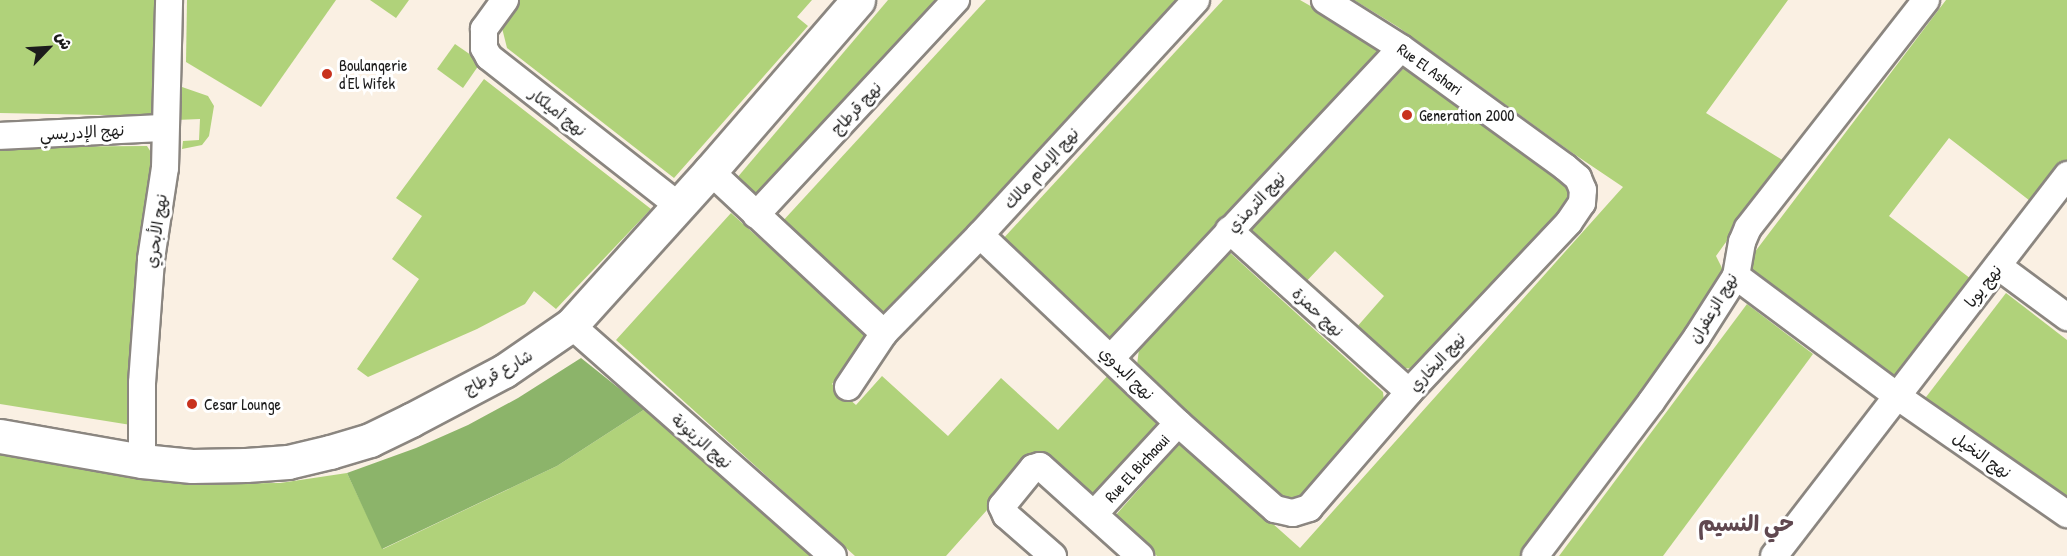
<!DOCTYPE html>
<html>
<head>
<meta charset="utf-8">
<style>
  body { margin:0 }
  #map { position:relative; width:2067px; height:556px; overflow:hidden; background:#faf0e3; font-family:"Patrick Hand","Playpen Sans Arabic",sans-serif }
  div>[style] { position:absolute }
  .green>* { inset:0; background:#b0d27a }
  .forest>* { inset:0; background:#8cb46a }
  .roads { filter:drop-shadow(2px 0 #8b8680) drop-shadow(-2px 0 #8b8680) drop-shadow(0 2px #8b8680) drop-shadow(0 -2px #8b8680) }
  .street>* { height:26px; margin:-13px; padding:0 13px; transform-origin:13px; border-radius:13px; background:#fff }
  .secondary>* { height:33px; margin:-16.5px; padding:0 16.5px; transform-origin:16.5px; border-radius:16.5px; background:#fff }
  .dots>* { width:16px; height:16px; translate:-50% -50%; box-sizing:border-box; border:3px solid #fff; border-radius:50% }
  span { translate:-50% -50%; white-space:nowrap; text-align:center; line-height:1.15; -webkit-text-stroke:6px #fff; paint-order:stroke }
  .poi-label { font-size:16px; color:#1c1c1c }
  .left { translate:0 -50%; text-align:left }
  .street-label { font-size:16px; color:#1c1c1c }
  .district-label { font-size:22px; color:#604850; font-weight:700 }
  .north { position:absolute; left:18px; top:18px; width:60px; height:60px; -webkit-text-stroke:4px #fff; paint-order:stroke; rotate:65deg; font-size:16px; font-weight:700; line-height:24px; text-align:center; color:#1c1c1c }
  .north::after { content:''; display:block; margin:auto; width:21px; height:27px; background:#1c1c1c; clip-path:polygon(50% 0,100% 100%,50% 72%,0 100%) }
</style>
</head>
<body>
<div id="map">
  <div class="green">
    <div style="clip-path:polygon(0 0,155px 0,153px 116px,0 113px)"></div>
    <div style="clip-path:polygon(187px 0,336px 0,261px 107px,186px 62px)"></div>
    <div style="clip-path:polygon(370px 0,409px 0,396px 18px)"></div>
    <div style="clip-path:polygon(519px 0,812px 0,797px 17px,808px 26px,674px 178px,507px 48px,501px 24px)"></div>
    <div style="clip-path:polygon(888px 0,949px 0,756px 209px,731px 185px)"></div>
    <div style="clip-path:polygon(986px 0,1187px 0,899px 314px,881px 315px,781px 223px)"></div>
    <div style="clip-path:polygon(1223px 0,1300px 0,1382px 47px,1111px 342px,1001px 241px)"></div>
    <div style="clip-path:polygon(1354px 0,1788px 0,1706px 113px,1784px 161px,1716px 256px,1726px 276px,1694px 324px,1522px 556px,1157px 556px,1114px 517px,1181px 442px,1300px 548px,1623px 187px,1571px 152px,1398px 27px)"></div>
    <div style="clip-path:polygon(1946px 0,2067px 0,2067px 161px,2034px 204px,1949px 138px,1889px 216px,1975px 282px,1905px 374px,1882px 378px,1753px 278px,1748px 261px)"></div>
    <div style="clip-path:polygon(455px 44px,481px 62px,463px 88px,437px 69px)"></div>
    <div style="clip-path:polygon(1405px 67px,1575px 188px,1571px 204px,1422px 369px,1401px 368px,1356px 328px,1384px 296px,1335px 251px,1303px 285px,1247px 234px)"></div>
    <div style="clip-path:polygon(484px 79px,651px 209px,556px 309px,534px 291px,525px 304px,477px 329px,368px 377px,357px 369px,419px 279px,392px 259px,422px 216px,396px 198px)"></div>
    <div style="clip-path:polygon(182px 87px,208px 96px,214px 106px,209px 136px,202px 145px,182px 149px,183px 141px,199px 140px,200px 119px,176px 120px)"></div>
    <div style="clip-path:polygon(147px 146px,154px 157px,131px 425px,0 404px,0 147px)"></div>
    <div style="clip-path:polygon(731px 213px,872px 340px,832px 384px,856px 405px,882px 376px,948px 436px,1001px 378px,1058px 430px,1111px 372px,1159px 416px,1156px 434px,1099px 497px,1085px 500px,1036px 455px,946px 556px,855px 556px,616px 340px)"></div>
    <div style="clip-path:polygon(1227px 250px,1383px 392px,1385px 410px,1302px 501px,1284px 499px,1137px 365px,1139px 349px)"></div>
    <div style="clip-path:polygon(2006px 293px,2067px 340px,2067px 509px,1923px 401px)"></div>
    <div style="clip-path:polygon(1747px 304px,1813px 354px,1663px 556px,1559px 556px)"></div>
    <div style="clip-path:polygon(645px 409px,814px 556px,0 556px,0 447px,208px 484px,280px 483px,347px 473px,383px 549px,557px 466px)"></div>
  </div>
  <div class="forest">
    <div style="clip-path:polygon(581px 358px,645px 409px,557px 466px,382px 549px,347px 473px,416px 448px,468px 425px,518px 398px)"></div>
  </div>
  <div class="roads">
    <div class="street">
      <div style="left:505px;top:0;width:36px;rotate:126deg"></div>
      <div style="left:484px;top:29px;width:19px;rotate:90deg"></div>
      <div style="left:484px;top:48px;width:10px;rotate:61deg"></div>
      <div style="left:489px;top:57px;width:241px;rotate:38.1deg"></div>
      <div style="left:0;top:136px;width:164px;rotate:-2.8deg"></div>
      <div style="left:710px;top:171px;width:238px;rotate:43deg"></div>
      <div style="left:756px;top:215px;width:294px;rotate:-47.1deg"></div>
      <div style="left:1229px;top:230px;width:242px;rotate:42deg"></div>
      <div style="left:980px;top:235px;width:273px;rotate:43.5deg"></div>
      <div style="left:1178px;top:423px;width:130px;rotate:41.6deg"></div>
      <div style="left:1275px;top:509px;width:18px;rotate:13deg"></div>
      <div style="left:1293px;top:513px;width:17px;rotate:-17deg"></div>
      <div style="left:1309px;top:508px;width:153px;rotate:-49.2deg"></div>
      <div style="left:1409px;top:392px;width:233px;rotate:-46.7deg"></div>
      <div style="left:1569px;top:222px;width:23px;rotate:-56deg"></div>
      <div style="left:1582px;top:203px;width:13px;rotate:-86deg"></div>
      <div style="left:1583px;top:190px;width:13px;rotate:-113deg"></div>
      <div style="left:1578px;top:178px;width:17px;rotate:-140deg"></div>
      <div style="left:1565px;top:167px;width:203px;rotate:-144deg"></div>
      <div style="left:1401px;top:48px;width:90px;rotate:-147.7deg"></div>
      <div style="left:1998px;top:266px;width:86px;rotate:36.5deg"></div>
      <div style="left:1736px;top:276px;width:201px;rotate:36.7deg"></div>
      <div style="left:1897px;top:396px;width:207px;rotate:34.8deg"></div>
      <div style="left:571px;top:325px;width:349px;rotate:41.4deg"></div>
      <div style="left:1112px;top:357px;width:423px;rotate:-46.9deg"></div>
      <div style="left:848px;top:387px;width:65px;rotate:-56.3deg"></div>
      <div style="left:884px;top:333px;width:137px;rotate:-45.6deg"></div>
      <div style="left:980px;top:235px;width:319px;rotate:-47.4deg"></div>
      <div style="left:142px;top:461px;width:78px;rotate:-90deg"></div>
      <div style="left:142px;top:383px;width:124px;rotate:-85.8deg"></div>
      <div style="left:151px;top:259px;width:92px;rotate:-81.3deg"></div>
      <div style="left:165px;top:168px;width:168px;rotate:-88.6deg"></div>
      <div style="left:1095px;top:513px;width:122px;rotate:-47.3deg"></div>
      <div style="left:1053px;top:556px;width:62px;rotate:-138.9deg"></div>
      <div style="left:1006px;top:515px;width:10px;rotate:-114deg"></div>
      <div style="left:1002px;top:506px;width:49px;rotate:-50.8deg"></div>
      <div style="left:1033px;top:468px;width:7px;rotate:-16deg"></div>
      <div style="left:1040px;top:466px;width:135px;rotate:42deg"></div>
      <div style="left:1535px;top:556px;width:193px;rotate:-53deg"></div>
      <div style="left:1651px;top:402px;width:80px;rotate:-54.7deg"></div>
      <div style="left:1697px;top:337px;width:72px;rotate:-57.4deg"></div>
      <div style="left:1736px;top:276px;width:35px;rotate:-80deg"></div>
      <div style="left:1742px;top:242px;width:15px;rotate:-67deg"></div>
      <div style="left:1748px;top:228px;width:289px;rotate:-52deg"></div>
      <div style="left:1774px;top:556px;width:481px;rotate:-52.4deg"></div>
    </div>
    <div class="secondary">
      <div style="left:0;top:436px;width:144px;rotate:10deg"></div>
      <div style="left:142px;top:461px;width:50px;rotate:5.7deg"></div>
      <div style="left:192px;top:466px;width:54px;rotate:-1.1deg"></div>
      <div style="left:246px;top:465px;width:42px;rotate:-4.1deg"></div>
      <div style="left:288px;top:462px;width:43px;rotate:-13.4deg"></div>
      <div style="left:330px;top:452px;width:42px;rotate:-16.7deg"></div>
      <div style="left:370px;top:440px;width:46px;rotate:-26deg"></div>
      <div style="left:411px;top:420px;width:105px;rotate:-27.8deg"></div>
      <div style="left:504px;top:371px;width:81px;rotate:-34.5deg"></div>
      <div style="left:571px;top:325px;width:207px;rotate:-47.9deg"></div>
      <div style="left:710px;top:171px;width:226px;rotate:-49.1deg"></div>
    </div>
  </div>
  <div class="dots">
    <div style="left:327px;top:74px;background:#c8321e"></div>
    <div style="left:1407px;top:115px;background:#c8321e"></div>
    <div style="left:192px;top:404px;background:#c8321e"></div>
  </div>
  <div class="poi-label">
    <span class="left" style="left:339px;top:74px">Boulangerie<br>d'El Wifek</span>
    <span class="left" style="left:1419px;top:115px">Generation 2000</span>
    <span class="left" style="left:204px;top:404px">Cesar Lounge</span>
  </div>
  <div class="street-label">
    <span style="left:1430px;top:69px;rotate:36deg">Rue El Ashari</span>
    <span style="left:856px;top:108px;rotate:-47deg">نهج قرطاج</span>
    <span style="left:558px;top:112px;rotate:38deg">نهج أميلكار</span>
    <span style="left:82px;top:132px;rotate:-3deg">نهج الإدريسي</span>
    <span style="left:1041px;top:168px;rotate:-48deg">نهج الإمام مالك</span>
    <span style="left:1256px;top:202px;rotate:-47deg">نهج الترمذي</span>
    <span style="left:156px;top:231px;rotate:-82deg">نهج الأبحري</span>
    <span style="left:1983px;top:286px;rotate:-52deg">نهج يوبا</span>
    <span style="left:1713px;top:308px;rotate:-59deg">نهج الزعفران</span>
    <span style="left:1318px;top:312px;rotate:43deg">نهج حمزة</span>
    <span style="left:1437px;top:362px;rotate:-47deg">نهج البخاري</span>
    <span style="left:498px;top:372px;rotate:-29deg">شارع قرطاج</span>
    <span style="left:1127px;top:373px;rotate:44deg">نهج البدوي</span>
    <span style="left:702px;top:441px;rotate:41deg">نهج الزيتونة</span>
    <span style="left:1982px;top:455px;rotate:35deg">نهج النخيل</span>
    <span style="left:1137px;top:468px;rotate:-47deg">Rue El Bichaoui</span>
  </div>
  <div class="district-label">
    <span style="left:1746px;top:524px">حي النسيم</span>
  </div>
  <div class="north">ش</div>
</div>
</body>
</html>
